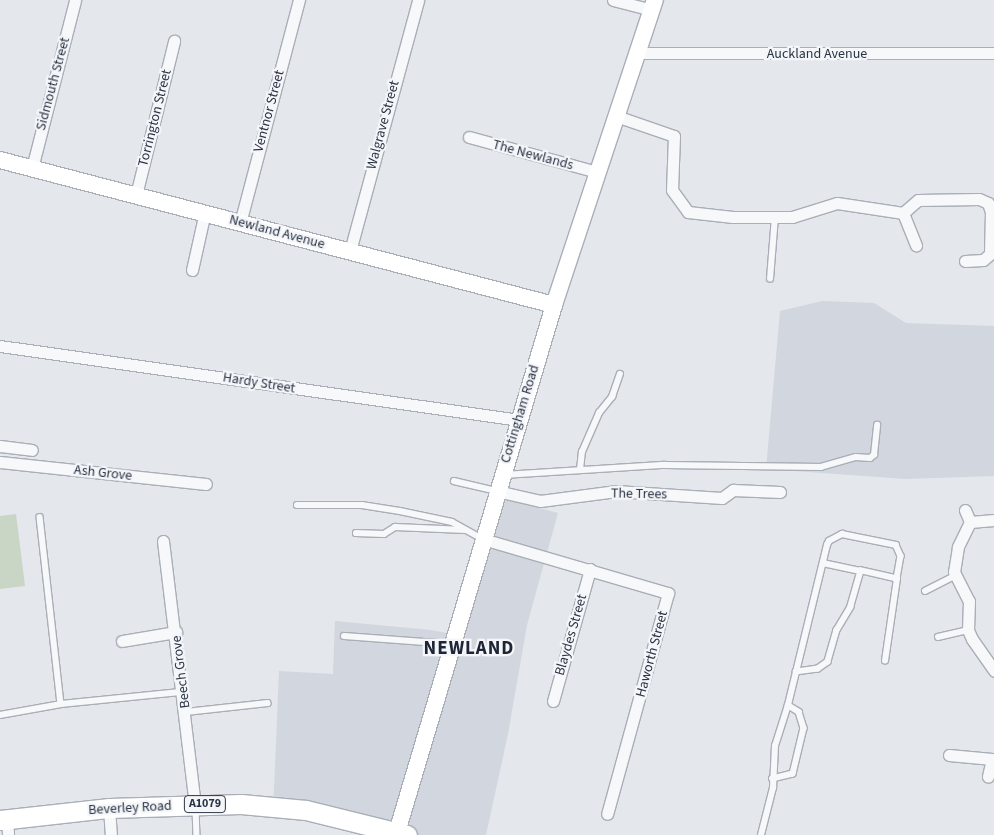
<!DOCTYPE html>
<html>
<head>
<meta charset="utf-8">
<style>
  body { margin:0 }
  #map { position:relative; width:994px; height:835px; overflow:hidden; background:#e4e7ec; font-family:"Source Sans 3",sans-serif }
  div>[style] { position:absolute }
  .built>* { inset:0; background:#d2d6de }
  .green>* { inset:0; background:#c9d6c5 }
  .roads { filter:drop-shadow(1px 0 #a9aeb7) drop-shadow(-1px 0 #a9aeb7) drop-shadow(0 1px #a9aeb7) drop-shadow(0 -1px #a9aeb7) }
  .lane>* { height:5.5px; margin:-2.75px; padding:0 2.75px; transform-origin:2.75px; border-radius:2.75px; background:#f7f8fa }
  .street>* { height:11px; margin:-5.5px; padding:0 5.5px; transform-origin:5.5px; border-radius:5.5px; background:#f7f8fa }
  .secondary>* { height:16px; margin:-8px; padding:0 8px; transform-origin:8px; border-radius:8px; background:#fff }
  .primary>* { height:19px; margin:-9.5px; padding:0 9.5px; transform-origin:9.5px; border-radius:9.5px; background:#fff }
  span { translate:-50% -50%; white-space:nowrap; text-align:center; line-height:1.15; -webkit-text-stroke:4.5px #f4f6f9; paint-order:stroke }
  .shield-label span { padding:1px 4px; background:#f4f6f9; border:1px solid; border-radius:4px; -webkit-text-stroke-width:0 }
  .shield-label { font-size:12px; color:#2b3445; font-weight:700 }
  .street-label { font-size:14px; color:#2b3445 }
  .district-label { font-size:19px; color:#1d2536; font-weight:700; letter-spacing:1px }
</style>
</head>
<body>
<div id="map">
  <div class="built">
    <div style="clip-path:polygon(822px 301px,874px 303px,906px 323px,994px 326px,994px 476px,906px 479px,766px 469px,780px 311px)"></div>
    <div style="clip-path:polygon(506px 499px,558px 513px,527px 625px,508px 734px,486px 835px,373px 835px,273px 813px,279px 671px,333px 674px,335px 621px,431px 630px,463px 636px)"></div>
  </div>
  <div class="green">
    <div style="clip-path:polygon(16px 514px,25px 586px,0 589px,0 516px)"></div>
  </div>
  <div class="roads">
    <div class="lane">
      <div style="left:770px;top:279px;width:62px;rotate:-85.4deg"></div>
      <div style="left:580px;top:470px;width:18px;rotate:-84deg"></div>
      <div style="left:582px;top:452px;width:43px;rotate:-66.4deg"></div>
      <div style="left:599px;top:413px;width:21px;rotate:-51deg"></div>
      <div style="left:612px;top:397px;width:24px;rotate:-71deg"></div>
      <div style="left:504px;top:475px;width:161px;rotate:-3.6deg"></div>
      <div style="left:665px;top:465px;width:156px;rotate:0.7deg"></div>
      <div style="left:821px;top:467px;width:36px;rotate:-16deg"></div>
      <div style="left:856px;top:457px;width:14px;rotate:4deg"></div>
      <div style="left:870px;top:458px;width:5px;rotate:-37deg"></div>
      <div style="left:874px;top:455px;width:30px;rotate:-84deg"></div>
      <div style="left:454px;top:481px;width:44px;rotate:13.1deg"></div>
      <div style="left:297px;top:505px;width:65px"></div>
      <div style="left:362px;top:505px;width:38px;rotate:9deg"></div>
      <div style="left:400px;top:511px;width:53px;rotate:11.9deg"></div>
      <div style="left:452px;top:522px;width:35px;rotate:29deg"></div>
      <div style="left:40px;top:517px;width:188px;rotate:83.6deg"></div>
      <div style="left:356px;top:533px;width:28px;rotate:2deg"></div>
      <div style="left:384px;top:534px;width:13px;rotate:-32deg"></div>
      <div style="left:395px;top:527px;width:70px;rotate:2.5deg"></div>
      <div style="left:823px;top:563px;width:39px;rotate:12deg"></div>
      <div style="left:925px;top:591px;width:34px;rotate:-27deg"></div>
      <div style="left:344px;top:636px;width:108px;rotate:4.2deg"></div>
      <div style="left:938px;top:637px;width:31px;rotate:-13deg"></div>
      <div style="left:885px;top:661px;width:83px;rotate:-81.7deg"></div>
      <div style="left:788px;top:705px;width:165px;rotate:-76.3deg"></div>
      <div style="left:827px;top:545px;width:4px;rotate:-63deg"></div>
      <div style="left:829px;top:541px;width:15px;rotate:-28deg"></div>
      <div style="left:842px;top:534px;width:55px;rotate:11.5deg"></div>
      <div style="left:896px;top:545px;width:12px;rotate:66deg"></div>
      <div style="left:901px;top:556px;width:23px;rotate:100deg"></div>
      <div style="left:897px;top:579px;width:37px;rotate:-167deg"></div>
      <div style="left:861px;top:571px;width:37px;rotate:106deg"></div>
      <div style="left:851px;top:607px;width:27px;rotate:121deg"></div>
      <div style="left:837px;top:630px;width:33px;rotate:106deg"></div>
      <div style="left:828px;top:662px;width:12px;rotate:145deg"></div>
      <div style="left:818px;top:669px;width:22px;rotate:172deg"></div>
      <div style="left:186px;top:712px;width:82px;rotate:-6.3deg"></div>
      <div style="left:0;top:715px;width:62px;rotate:-10.2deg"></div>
      <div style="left:61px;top:704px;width:122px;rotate:-5.7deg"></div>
      <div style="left:196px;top:809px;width:26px;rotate:88deg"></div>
      <div style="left:761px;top:835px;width:49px;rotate:-75.7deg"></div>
      <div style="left:773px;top:788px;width:42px;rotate:-87.3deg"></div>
      <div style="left:775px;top:746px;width:43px;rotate:-72.4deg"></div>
      <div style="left:788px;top:705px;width:13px;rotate:32deg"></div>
      <div style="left:799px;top:712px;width:17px;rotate:73deg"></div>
      <div style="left:804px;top:728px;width:47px;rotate:103.4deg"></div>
      <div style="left:793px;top:774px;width:21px;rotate:166deg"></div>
    </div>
    <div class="street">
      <div style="left:613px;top:0;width:40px;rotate:14.4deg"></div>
      <div style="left:639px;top:53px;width:355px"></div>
      <div style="left:616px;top:116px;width:61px;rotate:19deg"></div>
      <div style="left:674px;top:136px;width:54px;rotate:92.1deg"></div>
      <div style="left:672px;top:190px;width:27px;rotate:54deg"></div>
      <div style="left:688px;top:212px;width:45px;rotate:6.3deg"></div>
      <div style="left:733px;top:217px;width:59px"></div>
      <div style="left:792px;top:217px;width:47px;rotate:-17.3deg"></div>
      <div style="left:837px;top:203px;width:67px;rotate:8.6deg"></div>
      <div style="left:903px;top:213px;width:20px;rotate:-41deg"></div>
      <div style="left:918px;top:200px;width:61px;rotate:-0.9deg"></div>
      <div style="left:979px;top:199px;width:10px;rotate:24deg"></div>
      <div style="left:988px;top:203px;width:9px;rotate:72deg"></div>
      <div style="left:991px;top:212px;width:42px;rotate:91.4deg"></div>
      <div style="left:990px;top:254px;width:9px;rotate:139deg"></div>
      <div style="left:983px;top:260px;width:18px;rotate:177deg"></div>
      <div style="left:469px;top:137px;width:133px;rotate:15.3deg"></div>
      <div style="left:32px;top:168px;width:173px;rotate:-75.6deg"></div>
      <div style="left:136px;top:195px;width:159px;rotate:-76.1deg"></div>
      <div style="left:903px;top:213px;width:35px;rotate:68deg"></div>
      <div style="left:240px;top:223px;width:231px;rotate:-75.2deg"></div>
      <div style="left:350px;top:251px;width:260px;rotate:-74.8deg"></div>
      <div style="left:192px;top:270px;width:59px;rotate:-77.4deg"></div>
      <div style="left:0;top:346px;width:524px;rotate:8.11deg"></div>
      <div style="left:0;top:446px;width:32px;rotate:7deg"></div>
      <div style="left:0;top:462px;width:207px;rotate:6.1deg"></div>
      <div style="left:497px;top:491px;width:44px;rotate:13.1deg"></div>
      <div style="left:540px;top:501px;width:77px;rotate:-7.5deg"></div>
      <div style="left:616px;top:491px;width:106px;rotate:3.8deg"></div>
      <div style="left:722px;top:498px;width:14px;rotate:-36deg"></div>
      <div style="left:733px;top:490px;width:47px;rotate:2.4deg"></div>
      <div style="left:965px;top:510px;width:13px;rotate:67deg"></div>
      <div style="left:970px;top:522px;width:24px;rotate:-5deg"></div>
      <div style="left:970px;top:522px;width:28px;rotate:116deg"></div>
      <div style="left:958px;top:547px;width:25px;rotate:99deg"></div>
      <div style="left:954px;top:572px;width:33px;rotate:63deg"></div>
      <div style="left:969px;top:601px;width:29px;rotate:92deg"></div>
      <div style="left:968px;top:630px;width:10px;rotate:66deg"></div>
      <div style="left:972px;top:639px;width:39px;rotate:55deg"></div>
      <div style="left:483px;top:539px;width:193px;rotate:16.3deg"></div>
      <div style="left:668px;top:593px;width:229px;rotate:105.4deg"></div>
      <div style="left:163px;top:541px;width:265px;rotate:83.1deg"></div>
      <div style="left:122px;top:641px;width:55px;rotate:-9.5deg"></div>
      <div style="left:553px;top:701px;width:137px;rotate:-74.3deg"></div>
      <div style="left:949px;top:755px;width:43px;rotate:5.3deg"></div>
      <div style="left:992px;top:759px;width:18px;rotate:103deg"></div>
      <div style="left:109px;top:808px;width:27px;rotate:86deg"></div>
      <div style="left:7px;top:819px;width:16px;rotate:86deg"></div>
    </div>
    <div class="secondary">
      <div style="left:0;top:160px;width:573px;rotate:14.67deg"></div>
      <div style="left:397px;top:832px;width:550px;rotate:-73.41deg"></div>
      <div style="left:554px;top:305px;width:321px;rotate:-71.7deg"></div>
    </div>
    <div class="primary">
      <div style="left:0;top:820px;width:110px;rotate:-6.3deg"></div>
      <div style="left:109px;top:808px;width:132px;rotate:-1.7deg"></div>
      <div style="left:241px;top:804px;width:65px;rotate:5.3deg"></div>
      <div style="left:306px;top:810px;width:104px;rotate:13.9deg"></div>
    </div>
  </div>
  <div class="shield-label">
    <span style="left:205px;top:804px">A1079</span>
  </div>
  <div class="street-label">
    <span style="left:817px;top:54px">Auckland Avenue</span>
    <span style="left:53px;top:84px;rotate:-75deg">Sidmouth Street</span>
    <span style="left:269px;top:111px;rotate:-75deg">Ventnor Street</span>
    <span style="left:155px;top:118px;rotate:-76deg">Torrington Street</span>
    <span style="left:383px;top:125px;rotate:-75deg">Walgrave Street</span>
    <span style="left:533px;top:155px;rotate:15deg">The Newlands</span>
    <span style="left:277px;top:232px;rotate:15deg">Newland Avenue</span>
    <span style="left:259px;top:383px;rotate:9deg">Hardy Street</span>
    <span style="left:520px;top:414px;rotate:-73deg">Cottingham Road</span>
    <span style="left:103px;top:473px;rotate:6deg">Ash Grove</span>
    <span style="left:639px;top:494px;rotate:1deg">The Trees</span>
    <span style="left:571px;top:635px;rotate:-74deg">Blaydes Street</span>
    <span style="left:652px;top:654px;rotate:-75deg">Haworth Street</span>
    <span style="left:181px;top:672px;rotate:-97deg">Beech Grove</span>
    <span style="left:130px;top:808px;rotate:-3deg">Beverley Road</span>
  </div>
  <div class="district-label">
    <span style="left:469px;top:649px">NEWLAND</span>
  </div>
</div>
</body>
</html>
